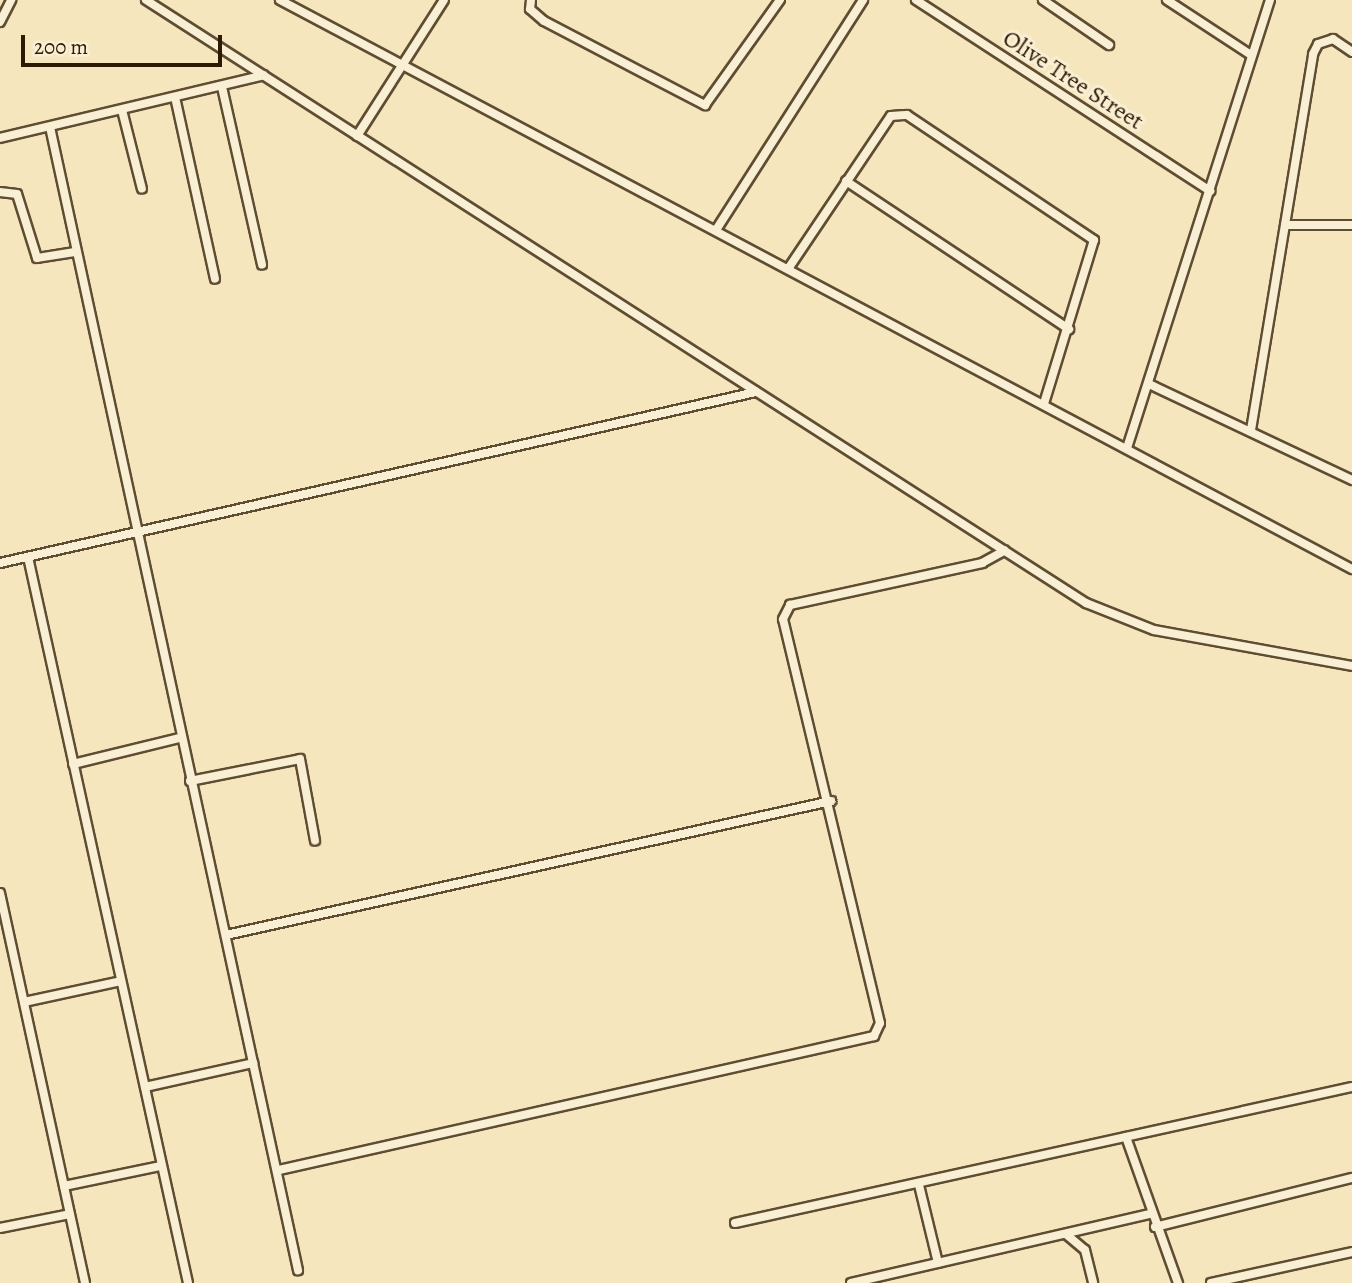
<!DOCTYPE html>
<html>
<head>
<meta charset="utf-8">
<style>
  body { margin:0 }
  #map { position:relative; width:1352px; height:1283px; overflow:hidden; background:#f6e6bd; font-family:Alegreya,serif }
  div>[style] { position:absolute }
  .roads { filter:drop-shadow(2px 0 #5f4d32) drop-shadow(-2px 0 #5f4d32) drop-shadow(0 2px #5f4d32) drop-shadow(0 -2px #5f4d32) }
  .street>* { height:8px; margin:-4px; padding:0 4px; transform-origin:4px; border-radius:4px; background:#f9efd4 }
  span { translate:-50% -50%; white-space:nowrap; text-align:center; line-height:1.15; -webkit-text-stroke:6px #f9efd4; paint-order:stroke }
  .street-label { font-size:24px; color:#2d1a03 }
  .scale { position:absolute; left:21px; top:35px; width:201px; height:32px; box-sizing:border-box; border:4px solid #2d1a03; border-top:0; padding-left:9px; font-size:21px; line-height:24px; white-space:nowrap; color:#2d1a03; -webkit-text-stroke:5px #f9efd4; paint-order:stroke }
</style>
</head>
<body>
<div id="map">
  <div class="roads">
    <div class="street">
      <div style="left:146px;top:0;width:1117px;rotate:32.68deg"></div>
      <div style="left:1086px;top:603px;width:73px;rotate:21.7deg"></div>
      <div style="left:1154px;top:630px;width:201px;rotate:10.3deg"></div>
      <div style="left:280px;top:0;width:1214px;rotate:27.96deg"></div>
      <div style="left:531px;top:0;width:9px;rotate:96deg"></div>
      <div style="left:530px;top:9px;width:18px;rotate:41deg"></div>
      <div style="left:544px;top:21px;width:182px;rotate:27.6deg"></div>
      <div style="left:705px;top:105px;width:129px;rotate:-54.5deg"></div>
      <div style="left:916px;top:0;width:351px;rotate:33deg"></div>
      <div style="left:1043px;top:0;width:80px;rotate:34.3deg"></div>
      <div style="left:1167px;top:0;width:100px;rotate:33.2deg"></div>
      <div style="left:0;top:22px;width:25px;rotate:-63deg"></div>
      <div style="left:222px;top:87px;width:182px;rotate:77.3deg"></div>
      <div style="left:175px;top:97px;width:186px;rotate:77.6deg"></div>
      <div style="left:122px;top:110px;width:81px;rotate:75.8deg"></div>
      <div style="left:50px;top:127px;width:1170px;rotate:77.76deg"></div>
      <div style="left:357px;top:136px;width:161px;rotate:-57.4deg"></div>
      <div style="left:0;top:138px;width:271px;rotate:-13.4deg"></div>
      <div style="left:846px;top:181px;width:268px;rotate:33.6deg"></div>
      <div style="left:0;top:192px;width:17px;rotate:7deg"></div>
      <div style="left:17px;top:194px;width:67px;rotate:72.6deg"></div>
      <div style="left:37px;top:258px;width:39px;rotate:-9deg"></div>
      <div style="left:1285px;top:225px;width:67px"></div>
      <div style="left:716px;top:230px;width:273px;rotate:-57.4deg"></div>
      <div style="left:788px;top:269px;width:184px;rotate:-56.1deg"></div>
      <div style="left:891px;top:116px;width:16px;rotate:-4deg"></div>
      <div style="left:907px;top:115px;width:225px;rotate:33.8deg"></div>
      <div style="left:1094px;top:240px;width:171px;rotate:107deg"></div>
      <div style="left:1149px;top:384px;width:225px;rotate:25.3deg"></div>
      <div style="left:1251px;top:430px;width:381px;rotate:-80.6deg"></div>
      <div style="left:1313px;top:54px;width:11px;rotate:-63deg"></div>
      <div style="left:1318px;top:44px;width:16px;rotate:-18deg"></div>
      <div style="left:1333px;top:39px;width:23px;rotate:34deg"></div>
      <div style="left:1127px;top:448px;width:470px;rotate:-72.3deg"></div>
      <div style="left:28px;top:557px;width:743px;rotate:77.57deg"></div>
      <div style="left:0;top:563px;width:775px;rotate:-12.75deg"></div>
      <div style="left:73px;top:764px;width:110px;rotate:-13.7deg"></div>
      <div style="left:190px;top:781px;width:112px;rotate:-11.3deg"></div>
      <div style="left:300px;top:759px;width:83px;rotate:79.6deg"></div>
      <div style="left:0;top:893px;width:399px;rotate:77.7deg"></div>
      <div style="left:226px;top:935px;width:620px;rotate:-12.49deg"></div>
      <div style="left:24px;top:1002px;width:99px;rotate:-12.2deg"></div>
      <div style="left:145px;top:1087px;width:111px;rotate:-12.5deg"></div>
      <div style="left:1126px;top:1137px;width:155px;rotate:70.4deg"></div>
      <div style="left:279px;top:1170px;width:610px;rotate:-12.69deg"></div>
      <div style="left:874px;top:1036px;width:14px;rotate:-65deg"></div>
      <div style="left:880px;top:1023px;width:415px;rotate:-103.5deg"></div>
      <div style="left:783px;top:619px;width:16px;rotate:-63deg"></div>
      <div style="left:790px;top:605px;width:197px;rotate:-12.3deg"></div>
      <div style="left:982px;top:563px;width:26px;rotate:-29deg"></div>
      <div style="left:919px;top:1185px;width:80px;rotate:76.3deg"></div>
      <div style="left:64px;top:1186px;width:99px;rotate:-11.7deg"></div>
      <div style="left:735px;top:1223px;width:632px;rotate:-12.43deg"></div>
      <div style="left:1155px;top:1227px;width:203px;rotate:-14deg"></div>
      <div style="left:0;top:1228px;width:71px;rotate:-11.3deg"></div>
      <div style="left:1067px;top:1235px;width:23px;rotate:40deg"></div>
      <div style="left:1085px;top:1250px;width:34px;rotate:76deg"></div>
      <div style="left:851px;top:1283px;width:308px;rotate:-13deg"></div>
      <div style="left:1211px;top:1283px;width:144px;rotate:-12.4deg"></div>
    </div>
  </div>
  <div class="street-label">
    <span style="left:1073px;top:80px;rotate:33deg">Olive Tree Street</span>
  </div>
  <div class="scale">200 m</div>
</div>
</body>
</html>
